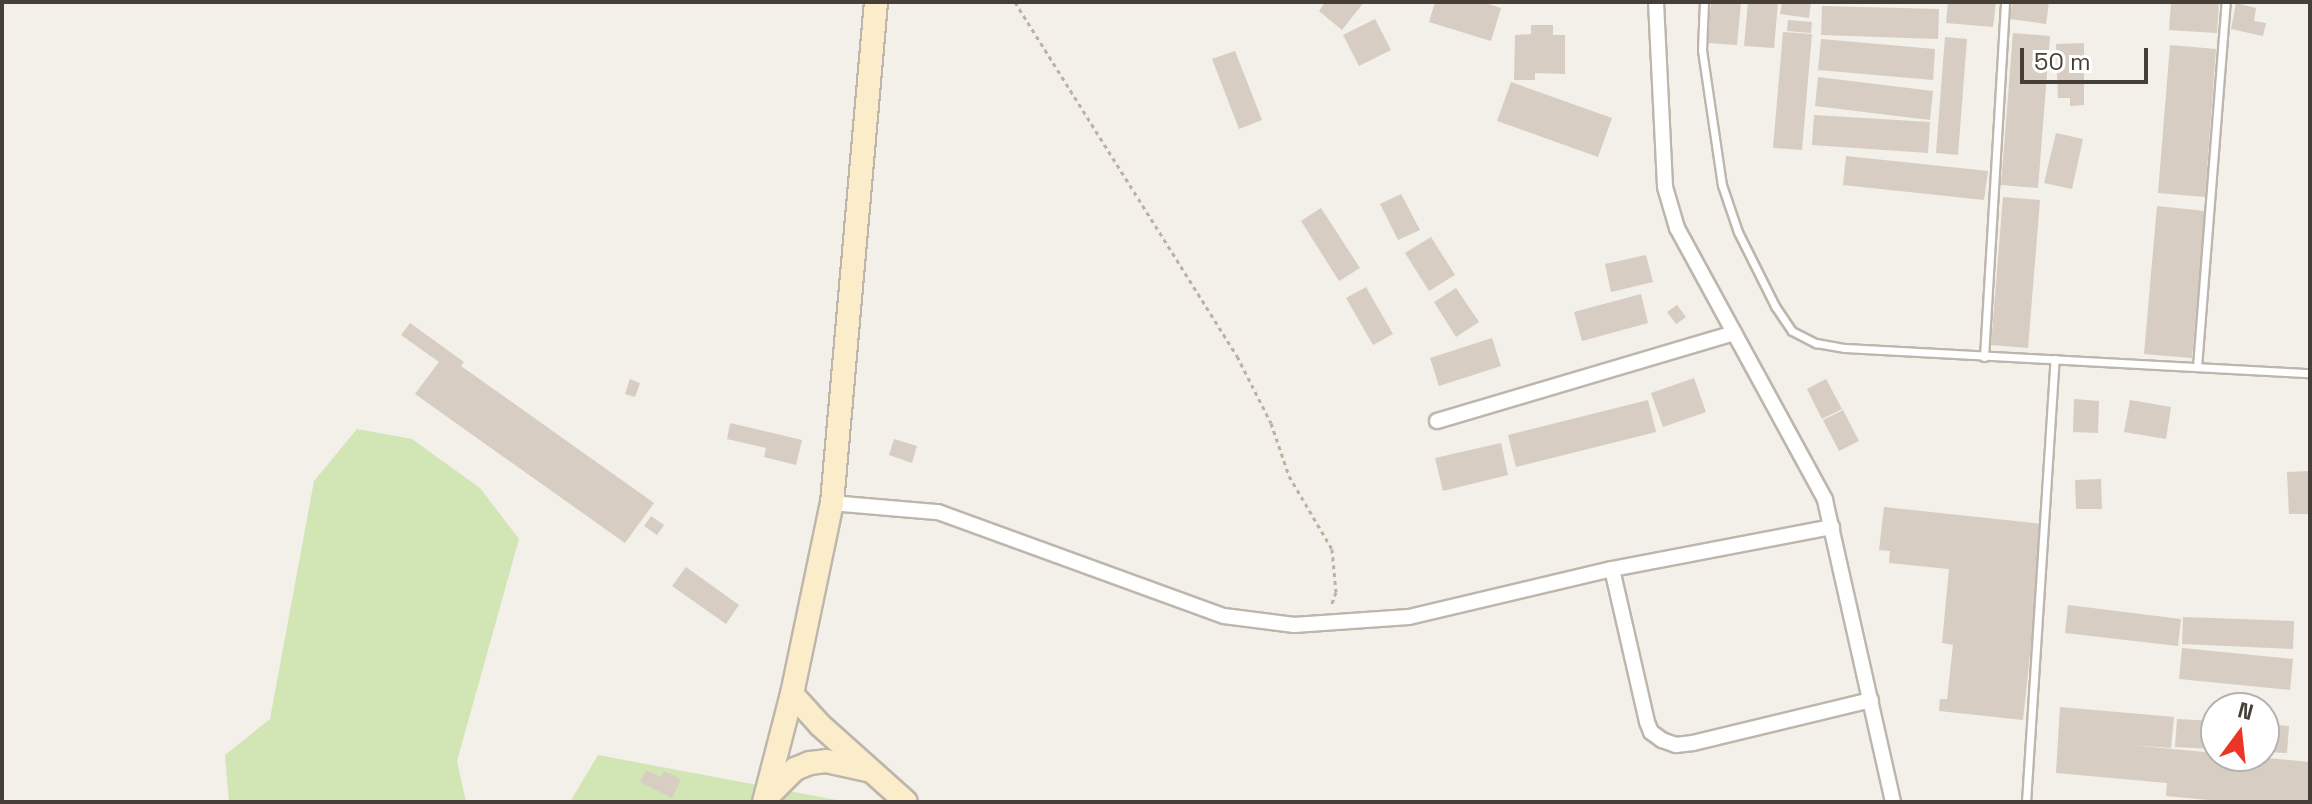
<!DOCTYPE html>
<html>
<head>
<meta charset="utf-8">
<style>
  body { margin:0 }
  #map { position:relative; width:2312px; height:804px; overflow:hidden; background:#f3efe9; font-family:"Space Grotesk",sans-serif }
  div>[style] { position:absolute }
  .green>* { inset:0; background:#d2e5b4 }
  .building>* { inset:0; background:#d7cdc2 }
  .path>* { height:3px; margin-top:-1.5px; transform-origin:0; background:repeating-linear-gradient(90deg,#bfb19e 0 4px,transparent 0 8px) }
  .roads { filter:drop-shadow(2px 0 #beb6ac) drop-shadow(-2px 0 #beb6ac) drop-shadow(0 2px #beb6ac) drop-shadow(0 -2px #beb6ac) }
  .lane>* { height:7px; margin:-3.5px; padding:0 3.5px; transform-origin:3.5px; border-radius:3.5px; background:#fff }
  .street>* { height:14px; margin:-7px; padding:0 7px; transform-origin:7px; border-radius:7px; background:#fff }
  .secondary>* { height:22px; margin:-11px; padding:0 11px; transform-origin:11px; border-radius:11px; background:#fbecca }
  span { translate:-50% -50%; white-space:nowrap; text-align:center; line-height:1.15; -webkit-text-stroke:7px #fff; paint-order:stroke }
  .frame { position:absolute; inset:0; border:4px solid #463f37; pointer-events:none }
  .north { position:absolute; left:2200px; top:692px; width:80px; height:80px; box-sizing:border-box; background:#fff; border:2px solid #b5b2af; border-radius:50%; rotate:15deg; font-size:22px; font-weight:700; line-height:32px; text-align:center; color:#463f37 }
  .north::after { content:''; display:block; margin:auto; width:28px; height:36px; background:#ed3526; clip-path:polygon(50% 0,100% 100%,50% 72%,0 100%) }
  .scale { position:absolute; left:2020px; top:48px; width:128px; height:36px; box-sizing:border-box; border:4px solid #463f37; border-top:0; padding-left:10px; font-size:24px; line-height:28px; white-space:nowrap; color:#463f37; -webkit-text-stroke:6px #fff; paint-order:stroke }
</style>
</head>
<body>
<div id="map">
  <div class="green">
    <div style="clip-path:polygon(357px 429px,412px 439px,480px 488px,519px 539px,457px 761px,466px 802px,229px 802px,225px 755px,270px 719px,314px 481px)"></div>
    <div style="clip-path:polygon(598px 755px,847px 802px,570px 802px)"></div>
  </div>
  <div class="building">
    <div style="clip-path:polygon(1325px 2px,1364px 2px,1342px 30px,1319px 11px)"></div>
    <div style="clip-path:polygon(1435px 2px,1482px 2px,1501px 8px,1491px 41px,1429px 22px)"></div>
    <div style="clip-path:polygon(1711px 2px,1741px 2px,1737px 45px,1708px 43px)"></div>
    <div style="clip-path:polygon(1748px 2px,1778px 2px,1774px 48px,1744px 46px)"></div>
    <div style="clip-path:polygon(1782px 2px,1811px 2px,1809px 18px,1780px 14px)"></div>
    <div style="clip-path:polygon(1948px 2px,1996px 2px,1993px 27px,1946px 23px)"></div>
    <div style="clip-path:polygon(2012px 2px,2049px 2px,2046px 24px,2010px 19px)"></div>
    <div style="clip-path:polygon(2171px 2px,2219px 2px,2217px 33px,2169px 30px)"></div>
    <div style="clip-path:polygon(2236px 3px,2256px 8px,2254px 21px,2266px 23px,2263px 36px,2231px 29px)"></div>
    <div style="clip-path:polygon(1822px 6px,1939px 9px,1938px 39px,1821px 35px)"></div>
    <div style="clip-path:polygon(1375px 19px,1391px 50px,1359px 66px,1343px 35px)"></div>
    <div style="clip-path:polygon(1788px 20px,1812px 22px,1811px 33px,1787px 31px)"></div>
    <div style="clip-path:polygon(1531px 25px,1553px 25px,1553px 35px,1565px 35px,1565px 74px,1535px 73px,1535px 80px,1514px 80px,1515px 35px,1531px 34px)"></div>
    <div style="clip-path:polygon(1783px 32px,1812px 34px,1802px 150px,1773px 148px)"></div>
    <div style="clip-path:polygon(2013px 33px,2050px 36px,2038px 188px,2001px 185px)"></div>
    <div style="clip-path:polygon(1945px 37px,1967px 39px,1958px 155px,1936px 153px)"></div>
    <div style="clip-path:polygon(1821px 39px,1935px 49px,1933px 80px,1818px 70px)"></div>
    <div style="clip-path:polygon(2084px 43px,2084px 105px,2070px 106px,2070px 98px,2058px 98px,2056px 44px)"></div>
    <div style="clip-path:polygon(2170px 45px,2216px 49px,2205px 197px,2158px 193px)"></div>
    <div style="clip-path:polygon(1235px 51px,1262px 120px,1239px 129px,1212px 59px)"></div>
    <div style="clip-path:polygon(1818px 77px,1933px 91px,1930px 120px,1815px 106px)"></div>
    <div style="clip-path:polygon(1511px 82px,1612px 118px,1598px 157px,1497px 121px)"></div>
    <div style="clip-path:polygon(1814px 115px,1930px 122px,1928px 153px,1812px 145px)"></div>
    <div style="clip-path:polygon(2056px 133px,2083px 139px,2072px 189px,2044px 183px)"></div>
    <div style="clip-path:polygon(1846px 156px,1988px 171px,1984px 200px,1843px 185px)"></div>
    <div style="clip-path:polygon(1401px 194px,1420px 230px,1398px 240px,1380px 204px)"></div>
    <div style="clip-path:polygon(2003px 197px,2040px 200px,2028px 348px,1991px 345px)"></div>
    <div style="clip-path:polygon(2157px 206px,2205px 211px,2192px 358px,2144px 354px)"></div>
    <div style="clip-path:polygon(1321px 208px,1360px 268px,1339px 281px,1301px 221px)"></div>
    <div style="clip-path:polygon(1431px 237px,1455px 275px,1429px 291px,1405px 253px)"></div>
    <div style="clip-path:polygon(1646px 255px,1653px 282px,1611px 292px,1605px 264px)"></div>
    <div style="clip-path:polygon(1366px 287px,1393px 334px,1373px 345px,1346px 298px)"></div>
    <div style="clip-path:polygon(1456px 288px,1479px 322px,1456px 337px,1434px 302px)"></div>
    <div style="clip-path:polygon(1641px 294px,1648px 323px,1582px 341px,1574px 312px)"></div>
    <div style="clip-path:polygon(1677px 305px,1686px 317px,1676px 324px,1667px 312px)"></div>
    <div style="clip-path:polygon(410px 323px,464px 362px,461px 366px,654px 503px,625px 543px,415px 394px,439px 362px,401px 335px)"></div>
    <div style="clip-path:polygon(1492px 338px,1501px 366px,1439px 386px,1430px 358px)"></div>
    <div style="clip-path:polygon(1694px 378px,1706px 412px,1663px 427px,1651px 393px)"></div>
    <div style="clip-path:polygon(630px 379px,640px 383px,635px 397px,625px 394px)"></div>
    <div style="clip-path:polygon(1826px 379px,1842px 409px,1822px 419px,1807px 389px)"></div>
    <div style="clip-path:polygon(2074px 399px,2099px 401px,2098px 433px,2073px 432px)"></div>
    <div style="clip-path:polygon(1648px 400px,1656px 432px,1516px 467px,1508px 435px)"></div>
    <div style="clip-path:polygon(2130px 400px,2171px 407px,2166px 439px,2124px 432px)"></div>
    <div style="clip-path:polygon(1843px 410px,1859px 441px,1839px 451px,1823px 420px)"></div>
    <div style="clip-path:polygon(730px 423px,802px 440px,796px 465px,764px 457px,766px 448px,727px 439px)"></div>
    <div style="clip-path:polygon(894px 439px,917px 446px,912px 463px,889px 455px)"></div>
    <div style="clip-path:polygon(1501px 443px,1508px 475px,1443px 491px,1435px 458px)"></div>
    <div style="clip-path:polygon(2310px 471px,2310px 514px,2289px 514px,2287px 472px)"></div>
    <div style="clip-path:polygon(2101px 479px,2102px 509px,2076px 509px,2075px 480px)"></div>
    <div style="clip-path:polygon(1884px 507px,2044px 524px,2023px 720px,1939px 711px,1940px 699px,1947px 699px,1953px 645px,1942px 643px,1949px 569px,1889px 563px,1890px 551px,1879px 550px)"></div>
    <div style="clip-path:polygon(651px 516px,664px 525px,657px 535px,644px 526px)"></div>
    <div style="clip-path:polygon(686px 567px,739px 605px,726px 624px,672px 586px)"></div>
    <div style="clip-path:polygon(2068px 605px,2181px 619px,2178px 646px,2065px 633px)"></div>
    <div style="clip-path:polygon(2183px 617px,2294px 621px,2293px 649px,2182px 644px)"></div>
    <div style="clip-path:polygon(2182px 648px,2293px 659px,2290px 690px,2179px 679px)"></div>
    <div style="clip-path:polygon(2060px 707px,2174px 717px,2171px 748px,2130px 745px,2310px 762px,2310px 802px,2230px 802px,2166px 796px,2167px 783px,2056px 773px)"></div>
    <div style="clip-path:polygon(2177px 719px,2216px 721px,2216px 749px,2175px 747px)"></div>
    <div style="clip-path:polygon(2264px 724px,2289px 726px,2287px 753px,2264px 752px)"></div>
    <div style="clip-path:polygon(646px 770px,661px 777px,664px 771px,681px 779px,672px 798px,640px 782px)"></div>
  </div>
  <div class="path">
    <div style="left:1015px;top:2px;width:418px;rotate:57.9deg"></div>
    <div style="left:1237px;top:356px;width:75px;rotate:63.1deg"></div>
    <div style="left:1271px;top:423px;width:56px;rotate:71.2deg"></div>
    <div style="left:1289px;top:476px;width:85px;rotate:59.5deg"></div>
    <div style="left:1332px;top:549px;width:43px;rotate:84.7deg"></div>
    <div style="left:1336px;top:592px;width:15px;rotate:110deg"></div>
  </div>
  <div class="roads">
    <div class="lane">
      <div style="left:1704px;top:2px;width:48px;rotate:92.4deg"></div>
      <div style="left:1702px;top:50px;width:136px;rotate:81.6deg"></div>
      <div style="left:1722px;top:185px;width:50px;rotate:71.2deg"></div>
      <div style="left:1738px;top:232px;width:83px;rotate:63.4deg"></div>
      <div style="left:1775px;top:306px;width:30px;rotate:56deg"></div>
      <div style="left:1792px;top:331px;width:27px;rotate:27deg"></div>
      <div style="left:1816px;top:343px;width:28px;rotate:10deg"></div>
      <div style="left:1844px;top:348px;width:467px;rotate:3.1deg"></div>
      <div style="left:1984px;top:357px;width:356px;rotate:-86.6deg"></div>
      <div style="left:2197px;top:367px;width:366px;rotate:-85.5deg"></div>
      <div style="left:2026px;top:802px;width:444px;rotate:-86.3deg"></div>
    </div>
    <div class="street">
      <div style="left:1656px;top:2px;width:185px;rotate:87.2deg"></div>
      <div style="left:1665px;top:187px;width:43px;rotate:73.7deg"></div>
      <div style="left:1677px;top:228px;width:310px;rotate:61.4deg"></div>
      <div style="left:1825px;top:500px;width:310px;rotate:77.3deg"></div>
      <div style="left:1437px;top:421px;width:310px;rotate:-16.5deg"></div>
      <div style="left:832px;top:503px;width:106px;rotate:4.9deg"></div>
      <div style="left:938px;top:512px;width:304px;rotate:20deg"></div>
      <div style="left:1224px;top:616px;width:71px;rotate:7.3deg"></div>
      <div style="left:1294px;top:625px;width:115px;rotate:-4deg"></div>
      <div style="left:1409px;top:617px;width:209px;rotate:-13.3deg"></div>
      <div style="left:1612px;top:569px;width:224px;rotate:-10.8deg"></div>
      <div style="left:1612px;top:569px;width:157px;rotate:77.1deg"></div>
      <div style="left:1647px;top:722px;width:11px;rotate:68deg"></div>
      <div style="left:1651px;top:732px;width:14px;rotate:36deg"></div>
      <div style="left:1662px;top:740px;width:15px;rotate:20deg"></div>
      <div style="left:1676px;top:745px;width:17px;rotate:-7deg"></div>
      <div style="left:1693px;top:743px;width:183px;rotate:-13.6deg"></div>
    </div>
    <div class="secondary">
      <div style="left:792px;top:694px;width:42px;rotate:47.9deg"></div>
      <div style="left:820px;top:725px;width:115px;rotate:41.8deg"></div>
      <div style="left:767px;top:797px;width:40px;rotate:-45deg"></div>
      <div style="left:795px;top:769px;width:16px;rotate:-22deg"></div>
      <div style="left:810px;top:763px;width:16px;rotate:-7deg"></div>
      <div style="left:826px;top:761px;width:42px;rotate:12.4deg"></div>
      <div style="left:764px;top:802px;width:112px;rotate:-75.5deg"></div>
      <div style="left:792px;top:694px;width:195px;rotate:-78.2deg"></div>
      <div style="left:832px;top:503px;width:503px;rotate:-84.98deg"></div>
    </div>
  </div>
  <div class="frame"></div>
  <div class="north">N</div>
  <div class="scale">50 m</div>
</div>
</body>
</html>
